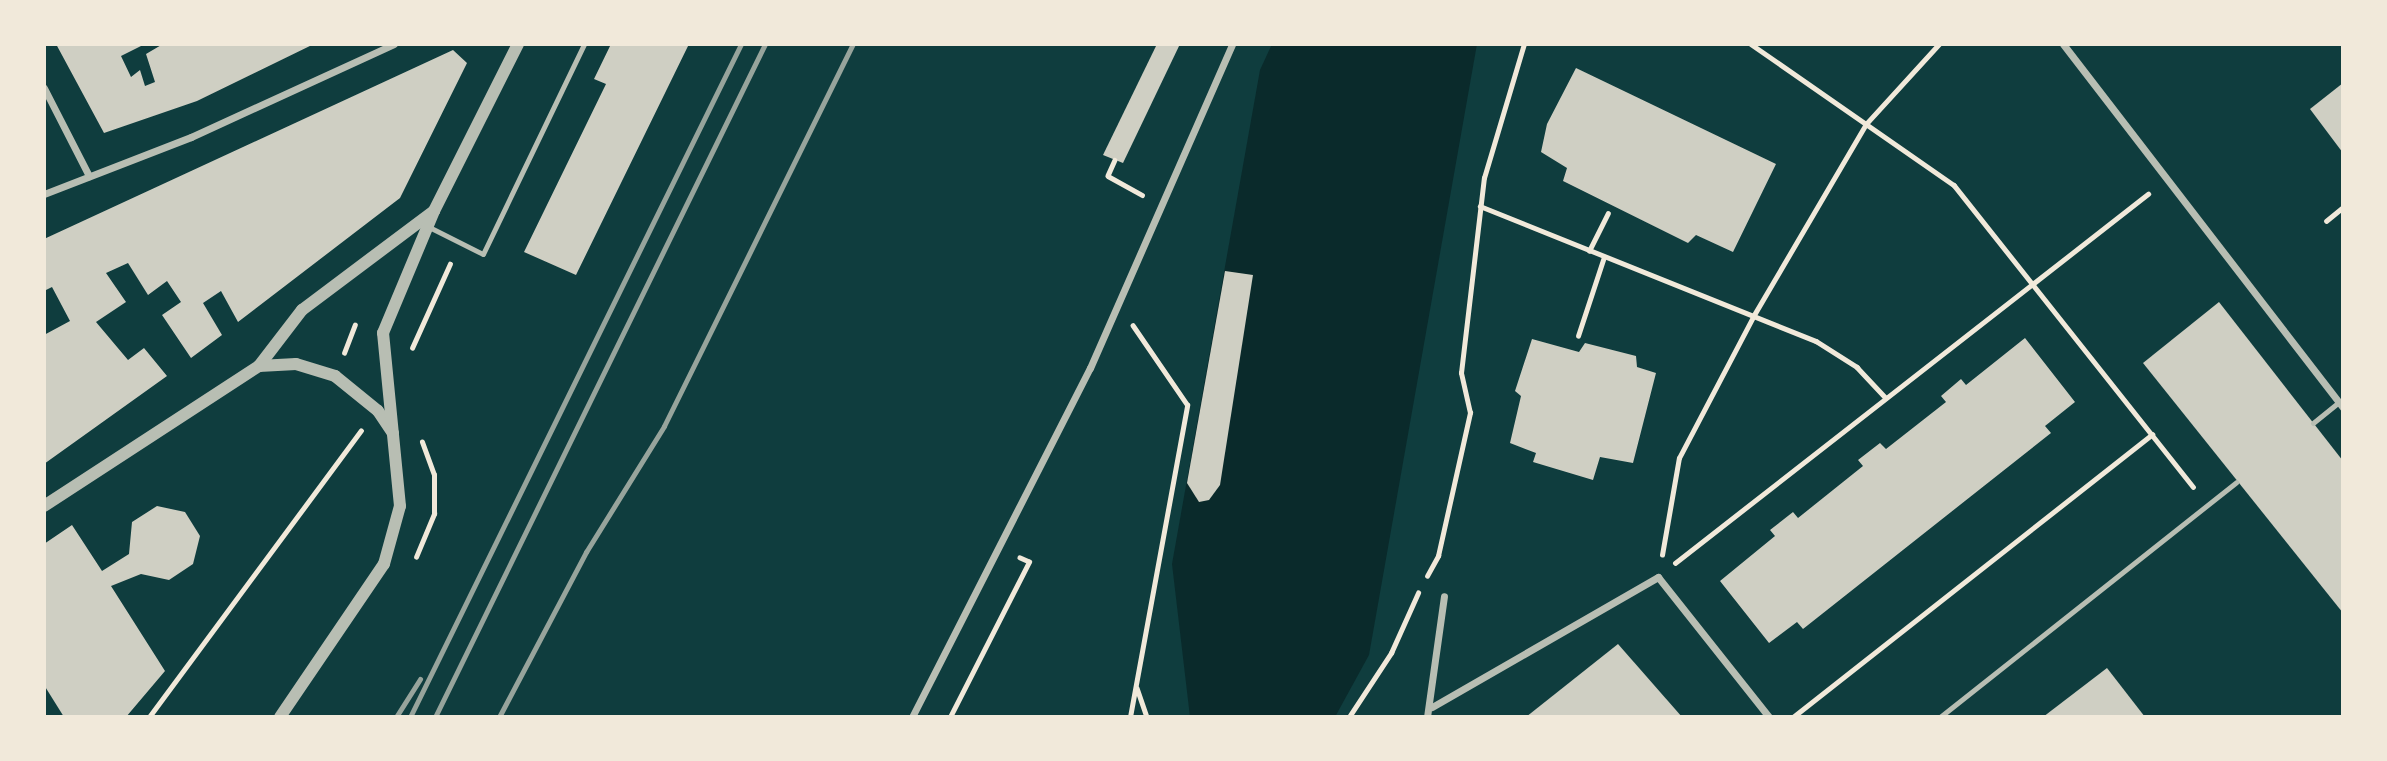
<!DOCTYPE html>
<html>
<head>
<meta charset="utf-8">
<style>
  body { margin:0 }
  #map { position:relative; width:2387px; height:761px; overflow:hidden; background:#0f3d3e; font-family:Cabin,sans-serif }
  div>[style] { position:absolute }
  .water>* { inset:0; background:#0a2a2b }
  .building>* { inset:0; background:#cfcfc3 }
  .path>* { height:4.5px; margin:-2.25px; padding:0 2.25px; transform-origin:2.25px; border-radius:2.25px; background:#f1e9da }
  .service>* { height:5px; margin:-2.5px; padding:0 2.5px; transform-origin:2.5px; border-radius:2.5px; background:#b8beb3 }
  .minor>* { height:7px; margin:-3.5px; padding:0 3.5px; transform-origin:3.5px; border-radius:3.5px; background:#b8beb3 }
  .tertiary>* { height:12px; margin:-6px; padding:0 6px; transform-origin:6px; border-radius:6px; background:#b8beb3 }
  .rail>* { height:5px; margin:-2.5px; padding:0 2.5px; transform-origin:2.5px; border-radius:2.5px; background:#97a49c }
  span { translate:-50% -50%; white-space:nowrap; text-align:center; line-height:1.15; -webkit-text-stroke:7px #f1e9da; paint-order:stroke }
  .frame { position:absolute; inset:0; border:46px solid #f1e9da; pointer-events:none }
</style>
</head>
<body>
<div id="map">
  <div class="water">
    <div style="clip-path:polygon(1272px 44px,1477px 44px,1369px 655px,1335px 717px,1190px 717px,1172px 564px,1260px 70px)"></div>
  </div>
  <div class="building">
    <div style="clip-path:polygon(56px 44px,145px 44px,121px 56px,131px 77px,140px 70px,145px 86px,155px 82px,146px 54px,163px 44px,314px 44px,197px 101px,104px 133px)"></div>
    <div style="clip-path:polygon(611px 44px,689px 44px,576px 275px,524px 252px,606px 84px,594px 79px)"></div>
    <div style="clip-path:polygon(1157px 44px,1180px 44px,1123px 163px,1103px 155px)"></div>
    <div style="clip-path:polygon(453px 50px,467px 63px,400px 198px,238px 322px,221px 291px,203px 303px,222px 335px,191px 358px,162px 315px,181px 302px,167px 281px,148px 295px,128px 263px,106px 273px,126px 302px,96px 322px,128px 360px,144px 348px,167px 376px,44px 464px,44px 335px,70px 321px,52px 287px,44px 291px,44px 239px)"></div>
    <div style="clip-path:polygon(1576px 68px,1776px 164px,1733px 252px,1696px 235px,1688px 243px,1563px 181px,1567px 168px,1541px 152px,1547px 124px)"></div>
    <div style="clip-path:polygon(2343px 83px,2343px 153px,2310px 109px)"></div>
    <div style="clip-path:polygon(1225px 271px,1253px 275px,1220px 485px,1209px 500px,1199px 502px,1187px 483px)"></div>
    <div style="clip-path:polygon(2219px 302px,2343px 461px,2343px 613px,2143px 363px)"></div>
    <div style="clip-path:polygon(2025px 338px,2075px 402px,2045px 426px,2051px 433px,1803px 629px,1797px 622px,1769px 643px,1720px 581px,1775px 536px,1770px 530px,1793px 512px,1798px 518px,1863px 466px,1858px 460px,1880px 443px,1886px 449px,1946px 402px,1941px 396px,1961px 379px,1966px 385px)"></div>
    <div style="clip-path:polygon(1532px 339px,1579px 352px,1585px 343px,1636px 356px,1637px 367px,1656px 373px,1633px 463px,1600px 457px,1593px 480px,1533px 462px,1536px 453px,1510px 443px,1521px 396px,1515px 391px)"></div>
    <div style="clip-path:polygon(157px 506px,185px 512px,200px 536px,193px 564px,169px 580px,141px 574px,111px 586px,165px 671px,126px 717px,64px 717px,44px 685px,44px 544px,72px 525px,102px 571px,129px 554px,132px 522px)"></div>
    <div style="clip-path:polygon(1618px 644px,1682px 717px,1526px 717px)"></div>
    <div style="clip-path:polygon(2107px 668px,2145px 717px,2043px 717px)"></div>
  </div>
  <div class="path">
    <div style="left:1751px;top:44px;width:247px;rotate:34.8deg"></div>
    <div style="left:1954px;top:185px;width:385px;rotate:51.6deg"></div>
    <div style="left:1115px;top:160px;width:17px;rotate:114deg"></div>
    <div style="left:1108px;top:176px;width:39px;rotate:29deg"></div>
    <div style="left:1480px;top:206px;width:362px;rotate:21.9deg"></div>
    <div style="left:1816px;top:341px;width:49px;rotate:32.4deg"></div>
    <div style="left:1857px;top:367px;width:42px;rotate:46.9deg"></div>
    <div style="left:2326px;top:221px;width:22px;rotate:-39deg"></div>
    <div style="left:1589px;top:251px;width:42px;rotate:-63.4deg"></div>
    <div style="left:1578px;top:336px;width:83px;rotate:-71.8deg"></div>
    <div style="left:412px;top:348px;width:92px;rotate:-65.7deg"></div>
    <div style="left:344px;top:353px;width:30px;rotate:-69deg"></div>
    <div style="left:1662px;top:555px;width:98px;rotate:-80.1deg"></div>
    <div style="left:1679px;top:458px;width:161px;rotate:-62.3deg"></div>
    <div style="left:1754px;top:315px;width:221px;rotate:-59.6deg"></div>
    <div style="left:1866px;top:124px;width:108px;rotate:-47.6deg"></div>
    <div style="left:416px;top:557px;width:47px;rotate:-67.3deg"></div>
    <div style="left:434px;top:514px;width:39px;rotate:-90deg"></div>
    <div style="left:434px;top:475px;width:35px;rotate:-110deg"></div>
    <div style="left:1675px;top:563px;width:600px;rotate:-37.96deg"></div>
    <div style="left:1427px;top:576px;width:23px;rotate:-61deg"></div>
    <div style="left:1438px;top:556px;width:147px;rotate:-77.4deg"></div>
    <div style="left:1470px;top:413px;width:41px;rotate:-102.7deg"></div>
    <div style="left:1461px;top:373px;width:196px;rotate:-83.3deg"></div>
    <div style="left:1484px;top:178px;width:140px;rotate:-73.4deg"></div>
    <div style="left:1137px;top:688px;width:31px;rotate:71deg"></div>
    <div style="left:149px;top:717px;width:356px;rotate:-53.5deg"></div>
    <div style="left:950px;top:717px;width:174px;rotate:-63deg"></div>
    <div style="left:1029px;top:562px;width:10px;rotate:-156deg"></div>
    <div style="left:1130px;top:717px;width:317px;rotate:-79.6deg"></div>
    <div style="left:1187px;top:405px;width:96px;rotate:-124.4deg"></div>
    <div style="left:1349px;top:717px;width:77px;rotate:-56.7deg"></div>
    <div style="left:1391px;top:653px;width:66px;rotate:-65.8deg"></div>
    <div style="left:1793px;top:717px;width:457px;rotate:-38.2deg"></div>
  </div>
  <div class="service">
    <div style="left:429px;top:227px;width:60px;rotate:26.6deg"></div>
    <div style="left:483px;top:254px;width:233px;rotate:-64.3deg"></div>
    <div style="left:2313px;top:423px;width:33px;rotate:-39deg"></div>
    <div style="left:1940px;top:717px;width:378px;rotate:-38.4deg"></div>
  </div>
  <div class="minor">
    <div style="left:2063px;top:44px;width:459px;rotate:52.4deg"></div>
    <div style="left:44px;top:88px;width:99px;rotate:62.9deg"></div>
    <div style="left:44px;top:194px;width:158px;rotate:-21.2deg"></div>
    <div style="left:191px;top:137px;width:223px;rotate:-24.6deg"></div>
    <div style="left:1432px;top:707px;width:261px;rotate:-29.9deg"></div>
    <div style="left:1658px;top:577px;width:179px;rotate:51.6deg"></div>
    <div style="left:912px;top:717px;width:392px;rotate:-63deg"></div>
    <div style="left:1090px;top:368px;width:354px;rotate:-66.3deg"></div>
    <div style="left:1427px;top:717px;width:122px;rotate:-82deg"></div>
  </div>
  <div class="tertiary">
    <div style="left:259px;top:366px;width:71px;rotate:-52.5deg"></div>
    <div style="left:302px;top:310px;width:165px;rotate:-36.9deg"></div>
    <div style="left:44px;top:506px;width:257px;rotate:-33.1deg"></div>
    <div style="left:259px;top:366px;width:37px;rotate:-3deg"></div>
    <div style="left:296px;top:364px;width:41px;rotate:17.1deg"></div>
    <div style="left:335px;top:376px;width:55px;rotate:39.1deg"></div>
    <div style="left:378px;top:411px;width:27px;rotate:56deg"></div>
    <div style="left:280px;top:717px;width:185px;rotate:-55.8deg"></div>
    <div style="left:384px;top:564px;width:60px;rotate:-74.6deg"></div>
    <div style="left:400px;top:506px;width:174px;rotate:-95.6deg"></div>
    <div style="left:383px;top:333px;width:132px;rotate:-67.3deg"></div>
    <div style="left:434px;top:211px;width:187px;rotate:-63.3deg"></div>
  </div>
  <div class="rail">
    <div style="left:396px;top:717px;width:45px;rotate:-57.7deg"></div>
    <div style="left:410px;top:717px;width:750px;rotate:-63.81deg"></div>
    <div style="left:435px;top:717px;width:750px;rotate:-63.88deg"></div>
    <div style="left:499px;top:717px;width:187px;rotate:-62.2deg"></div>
    <div style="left:586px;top:552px;width:148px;rotate:-58.2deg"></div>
    <div style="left:664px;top:426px;width:426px;rotate:-63.7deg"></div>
  </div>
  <div class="frame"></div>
</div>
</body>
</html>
